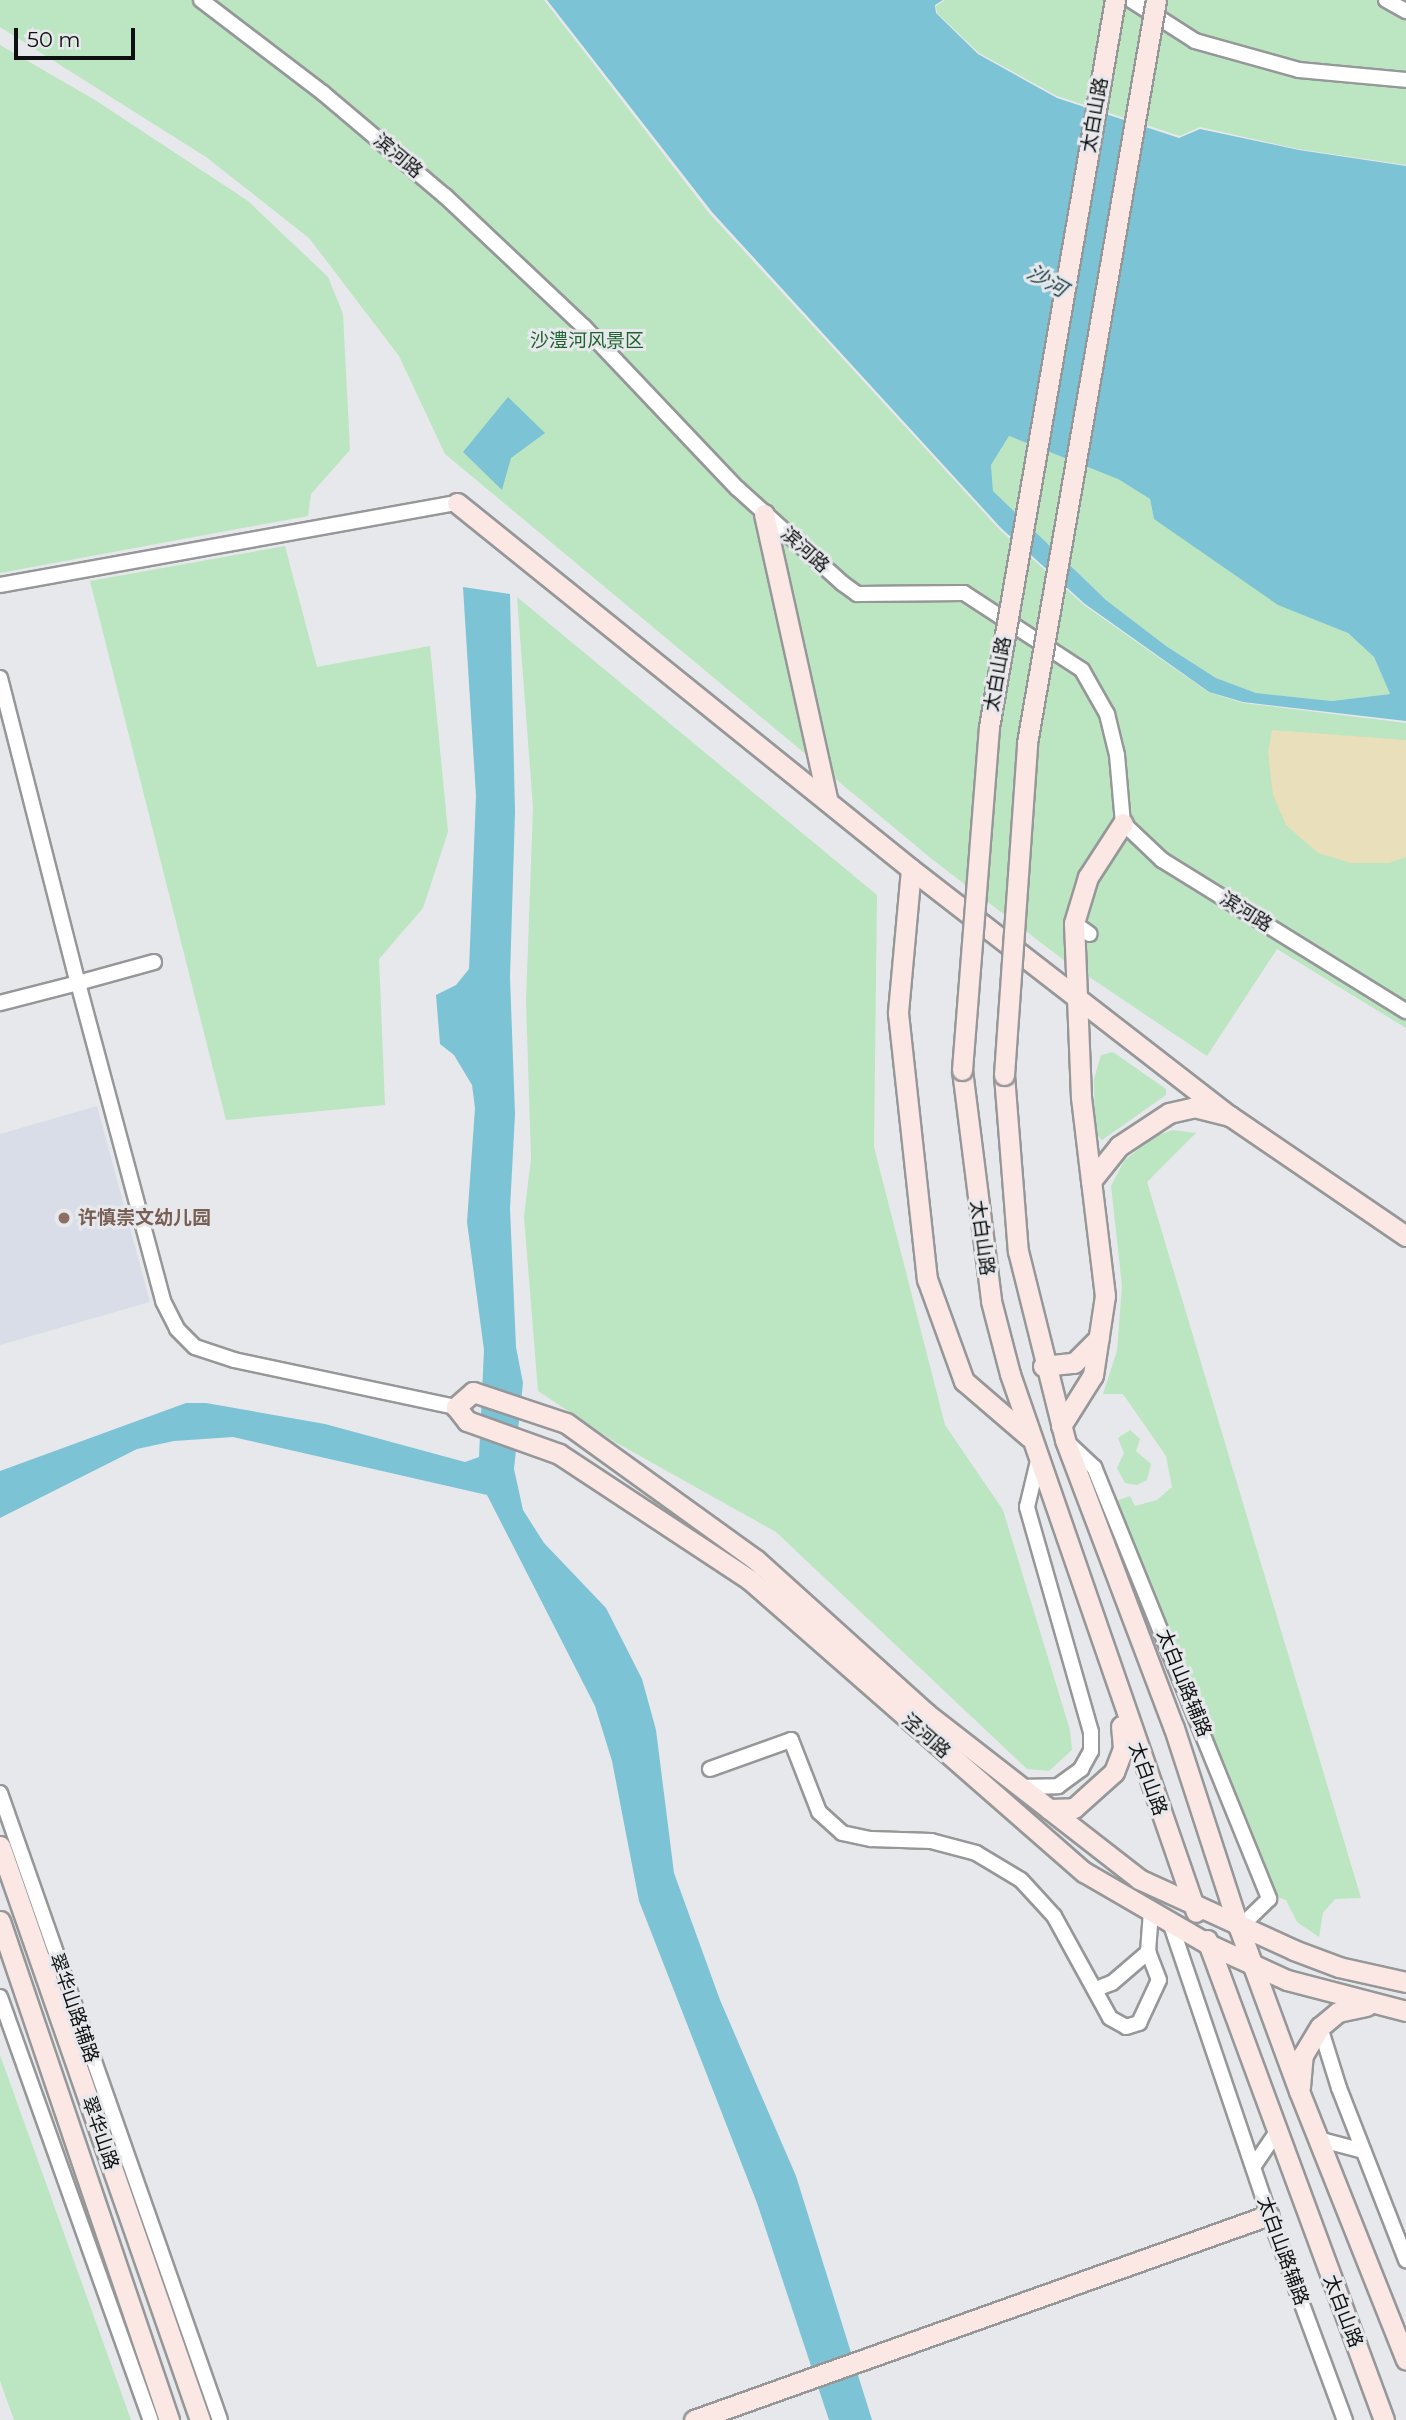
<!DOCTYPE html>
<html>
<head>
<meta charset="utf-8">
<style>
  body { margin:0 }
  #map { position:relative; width:1406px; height:2420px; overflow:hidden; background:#e7e8eb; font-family:Montserrat,"Noto Sans SC",sans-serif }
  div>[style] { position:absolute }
  .built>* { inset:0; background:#d9dde7 }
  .green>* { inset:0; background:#bce5c1 }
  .sand>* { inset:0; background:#e9dfba }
  .water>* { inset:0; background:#7cc3d5 }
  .roads { filter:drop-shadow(2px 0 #969799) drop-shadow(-2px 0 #969799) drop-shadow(0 2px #969799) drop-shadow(0 -2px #969799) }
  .street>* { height:14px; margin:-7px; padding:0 7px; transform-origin:7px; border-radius:7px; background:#fff }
  .secondary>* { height:19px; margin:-9.5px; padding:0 9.5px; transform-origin:9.5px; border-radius:9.5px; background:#fbe8e5 }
  .bridges { filter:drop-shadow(2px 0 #969799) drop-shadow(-2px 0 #969799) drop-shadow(0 2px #969799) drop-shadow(0 -2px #969799) }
  .secondary-bridge>* { height:19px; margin:-9.5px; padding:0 9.5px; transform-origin:9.5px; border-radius:9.5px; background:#fbe8e5 }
  .dots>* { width:19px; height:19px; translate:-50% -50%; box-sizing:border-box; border:4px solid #e7e8eb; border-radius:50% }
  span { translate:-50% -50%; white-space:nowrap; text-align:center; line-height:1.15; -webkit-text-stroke:6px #e7e8eb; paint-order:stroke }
  .street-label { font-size:19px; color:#0e0f10 }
  .park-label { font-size:19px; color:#1e622f }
  .education-label { font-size:19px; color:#785e54; font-weight:700 }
  .left { translate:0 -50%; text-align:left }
  .water-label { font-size:21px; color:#1c3e46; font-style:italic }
  .scale { position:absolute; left:14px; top:28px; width:121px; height:32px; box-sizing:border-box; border:4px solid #0e0f10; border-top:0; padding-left:9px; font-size:21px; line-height:24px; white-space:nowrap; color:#0e0f10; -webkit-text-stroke:5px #e7e8eb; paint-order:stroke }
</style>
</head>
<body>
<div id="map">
  <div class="built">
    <div style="clip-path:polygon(97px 1106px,150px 1302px,0 1345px,0 1134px)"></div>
  </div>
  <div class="green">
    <div style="clip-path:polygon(0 0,544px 0,709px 213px,1001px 531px,1084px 605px,1208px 692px,1243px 703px,1406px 723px,1406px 1028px,1277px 949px,1207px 1056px,1061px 958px,933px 860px,445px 454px,399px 356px,309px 238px,206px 157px,0 27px)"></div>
    <div style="clip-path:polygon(945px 0,1406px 0,1406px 165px,1298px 149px,1200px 127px,1180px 136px,1057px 96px,979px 53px,937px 13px,936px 6px)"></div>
    <div style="clip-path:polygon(0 45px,95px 100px,248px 201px,328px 277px,343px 314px,350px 450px,311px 494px,308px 516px,0 573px)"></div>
    <div style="clip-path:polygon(1009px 436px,1118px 479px,1150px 499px,1154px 519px,1348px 633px,1374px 657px,1390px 694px,1332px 701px,1256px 693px,1216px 678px,1166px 646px,1106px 600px,993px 491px,991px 465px)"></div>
    <div style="clip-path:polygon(285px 546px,317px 667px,430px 646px,448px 832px,423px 908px,379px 959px,385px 1105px,226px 1120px,90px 581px)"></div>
    <div style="clip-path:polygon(517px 597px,877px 895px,874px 1147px,945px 1425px,1003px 1510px,1070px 1730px,1072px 1750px,1049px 1771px,1027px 1769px,776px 1532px,615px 1442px,538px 1391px,524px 1217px,531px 1158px,526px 1001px,533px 807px)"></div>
    <div style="clip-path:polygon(1113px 1052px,1166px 1089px,1166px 1095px,1102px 1140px,1095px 1133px,1094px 1079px,1101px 1055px)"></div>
    <div style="clip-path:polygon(1173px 1130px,1196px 1133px,1147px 1182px,1361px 1898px,1335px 1899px,1323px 1913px,1319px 1937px,1297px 1922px,1286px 1900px,1274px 1896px,1113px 1502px,1130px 1496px,1135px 1506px,1157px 1500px,1172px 1487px,1166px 1456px,1123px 1394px,1103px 1394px,1117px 1351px,1122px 1286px,1111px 1186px,1124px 1161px,1153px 1137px)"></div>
    <div style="clip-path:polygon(1130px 1430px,1140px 1439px,1136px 1451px,1151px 1464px,1147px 1480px,1137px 1485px,1125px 1483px,1117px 1468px,1124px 1453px,1118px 1438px)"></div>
    <div style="clip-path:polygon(0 2055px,131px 2420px,14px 2420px,0 2381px)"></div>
  </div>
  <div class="sand">
    <div style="clip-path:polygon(1272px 730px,1406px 740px,1406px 857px,1389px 863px,1351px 863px,1318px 853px,1286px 825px,1273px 795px,1268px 753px)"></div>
  </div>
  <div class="water">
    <div style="clip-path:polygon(evenodd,547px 0,943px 0,935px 5px,936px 13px,978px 54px,1057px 98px,1179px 138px,1200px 129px,1299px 150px,1406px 166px,1406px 721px,1243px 702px,1209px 692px,1085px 604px,1001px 528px,712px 212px,547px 0,1009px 436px,1118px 479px,1150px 499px,1154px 519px,1278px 605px,1348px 633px,1374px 657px,1390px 694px,1332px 701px,1256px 693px,1216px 678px,1166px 646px,1106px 600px,993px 491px,991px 465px,1009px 436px)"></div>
    <div style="clip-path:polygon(508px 397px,545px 433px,511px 458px,502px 490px,463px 452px)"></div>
    <div style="clip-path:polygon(463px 587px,510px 594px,515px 812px,510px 977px,515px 1114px,510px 1209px,516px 1347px,523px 1383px,514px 1469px,523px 1510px,544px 1543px,606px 1608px,642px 1679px,656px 1730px,674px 1873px,720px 2000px,796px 2176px,872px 2420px,829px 2420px,757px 2203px,639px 1901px,612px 1761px,595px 1706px,487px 1495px,233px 1437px,174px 1441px,137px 1449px,0 1518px,0 1471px,186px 1403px,206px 1403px,325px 1424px,465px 1462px,479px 1457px,484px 1350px,467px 1222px,475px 1108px,472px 1085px,454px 1055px,440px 1044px,436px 995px,456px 985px,469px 969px,476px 796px)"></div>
  </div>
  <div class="roads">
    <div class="street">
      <div style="left:201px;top:0;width:153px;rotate:37.3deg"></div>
      <div style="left:323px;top:93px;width:160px;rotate:40.2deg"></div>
      <div style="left:445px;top:196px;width:191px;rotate:43.3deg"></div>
      <div style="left:584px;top:327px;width:222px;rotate:46.5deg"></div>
      <div style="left:737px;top:488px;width:142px;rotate:42.1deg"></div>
      <div style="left:842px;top:583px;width:19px;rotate:36deg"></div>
      <div style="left:857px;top:594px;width:107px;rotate:-0.5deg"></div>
      <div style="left:964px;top:593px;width:141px;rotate:33.1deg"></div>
      <div style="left:1082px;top:670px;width:51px;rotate:60.4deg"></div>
      <div style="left:1107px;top:714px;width:42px;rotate:76.3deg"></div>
      <div style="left:1117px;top:755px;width:68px;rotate:85deg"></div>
      <div style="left:1123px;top:823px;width:54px;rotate:43.5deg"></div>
      <div style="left:1162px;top:860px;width:287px;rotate:31.8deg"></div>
      <div style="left:1131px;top:0;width:76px;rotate:32.6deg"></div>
      <div style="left:1195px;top:41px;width:108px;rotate:15.6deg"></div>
      <div style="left:1299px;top:70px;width:107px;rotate:5.3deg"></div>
      <div style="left:1386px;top:0;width:23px;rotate:29deg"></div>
      <div style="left:0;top:585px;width:464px;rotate:-10.2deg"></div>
      <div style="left:0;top:678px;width:315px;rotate:75.7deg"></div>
      <div style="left:78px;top:983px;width:81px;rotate:165.6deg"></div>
      <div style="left:1074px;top:923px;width:19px;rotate:35deg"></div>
      <div style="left:154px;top:962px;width:79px;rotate:164.6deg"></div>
      <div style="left:78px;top:983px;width:329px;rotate:75deg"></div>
      <div style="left:163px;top:1301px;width:31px;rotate:63deg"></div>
      <div style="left:177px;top:1329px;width:25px;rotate:45deg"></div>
      <div style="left:195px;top:1347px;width:41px;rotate:18.4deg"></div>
      <div style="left:234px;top:1360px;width:227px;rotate:12deg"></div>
      <div style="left:1067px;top:1442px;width:37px;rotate:43deg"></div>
      <div style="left:1094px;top:1467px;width:466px;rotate:67.9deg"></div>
      <div style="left:1269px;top:1899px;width:42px;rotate:136deg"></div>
      <div style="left:710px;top:1769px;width:86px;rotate:-19.7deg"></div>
      <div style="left:791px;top:1740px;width:77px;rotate:68.7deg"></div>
      <div style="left:819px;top:1812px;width:31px;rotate:42deg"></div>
      <div style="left:842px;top:1833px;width:30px;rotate:12deg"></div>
      <div style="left:871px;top:1839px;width:60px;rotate:1.9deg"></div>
      <div style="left:931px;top:1841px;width:47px;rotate:14.9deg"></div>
      <div style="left:976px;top:1853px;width:52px;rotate:31deg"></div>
      <div style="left:1021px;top:1880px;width:49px;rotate:47.5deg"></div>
      <div style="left:1054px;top:1916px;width:116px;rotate:61.2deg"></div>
      <div style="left:1110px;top:2018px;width:18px;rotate:29deg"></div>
      <div style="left:1126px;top:2027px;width:14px;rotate:-17deg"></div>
      <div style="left:1139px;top:2023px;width:47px;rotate:-65.1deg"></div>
      <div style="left:1159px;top:1980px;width:30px;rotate:-111deg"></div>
      <div style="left:1148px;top:1952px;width:41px;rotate:-85.8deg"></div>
      <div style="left:1019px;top:1787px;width:39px;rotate:-1deg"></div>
      <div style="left:1058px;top:1786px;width:29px;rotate:-36deg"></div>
      <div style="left:1081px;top:1769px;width:21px;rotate:-61deg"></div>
      <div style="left:1091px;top:1751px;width:19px;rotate:-90deg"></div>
      <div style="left:1091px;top:1732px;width:234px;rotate:-105.9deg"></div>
      <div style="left:1027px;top:1507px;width:47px;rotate:-76.6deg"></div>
      <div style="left:0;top:1793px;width:664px;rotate:70.67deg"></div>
      <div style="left:1170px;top:1922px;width:309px;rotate:71.3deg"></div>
      <div style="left:1269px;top:2215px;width:219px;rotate:69.7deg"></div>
      <div style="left:1096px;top:1989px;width:17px;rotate:-21deg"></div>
      <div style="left:1112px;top:1983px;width:48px;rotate:-40.7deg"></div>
      <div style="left:0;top:1997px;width:449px;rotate:70.4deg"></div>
      <div style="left:1320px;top:2027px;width:64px;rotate:72.7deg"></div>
      <div style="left:1339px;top:2088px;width:185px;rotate:68.7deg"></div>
      <div style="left:1318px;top:2139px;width:47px;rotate:14.9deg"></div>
      <div style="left:1253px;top:2167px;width:41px;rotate:-55.9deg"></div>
    </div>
    <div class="secondary">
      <div style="left:457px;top:503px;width:583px;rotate:38.87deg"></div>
      <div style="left:911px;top:869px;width:403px;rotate:37.8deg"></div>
      <div style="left:764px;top:514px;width:292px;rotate:77.5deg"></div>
      <div style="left:911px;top:869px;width:145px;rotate:95.2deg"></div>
      <div style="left:898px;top:1013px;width:268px;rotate:83.8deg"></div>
      <div style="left:927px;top:1279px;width:109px;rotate:70.1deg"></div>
      <div style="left:964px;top:1381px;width:86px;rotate:40.7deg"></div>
      <div style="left:962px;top:1070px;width:233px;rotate:82.8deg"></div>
      <div style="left:991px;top:1301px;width:75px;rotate:75.4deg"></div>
      <div style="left:1010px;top:1374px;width:569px;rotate:70.93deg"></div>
      <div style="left:1004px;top:1075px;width:177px;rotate:85.5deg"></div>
      <div style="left:1018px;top:1251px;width:195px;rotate:76deg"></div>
      <div style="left:1065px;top:1440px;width:308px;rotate:69.3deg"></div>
      <div style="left:1174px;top:1728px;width:210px;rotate:72deg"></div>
      <div style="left:1239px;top:1928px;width:174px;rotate:69.8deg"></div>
      <div style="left:1299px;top:2091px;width:289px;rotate:68.3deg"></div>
      <div style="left:1091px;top:1181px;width:85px;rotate:-96.8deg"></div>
      <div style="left:1081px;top:1097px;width:174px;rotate:-92.3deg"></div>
      <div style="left:1074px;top:923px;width:48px;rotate:-73.1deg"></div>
      <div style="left:1088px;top:877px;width:64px;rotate:-57.1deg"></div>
      <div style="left:1043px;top:1366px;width:31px;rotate:-6deg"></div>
      <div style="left:1074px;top:1363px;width:35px;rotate:-45deg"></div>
      <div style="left:1061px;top:1426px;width:60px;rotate:-57.9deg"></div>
      <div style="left:1093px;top:1375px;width:80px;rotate:-81.4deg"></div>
      <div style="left:1105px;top:1296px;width:116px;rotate:-96.9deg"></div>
      <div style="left:1091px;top:1181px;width:45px;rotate:-51.3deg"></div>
      <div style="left:1119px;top:1146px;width:60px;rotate:-33.4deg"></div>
      <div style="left:1169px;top:1113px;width:26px;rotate:-13deg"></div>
      <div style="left:1194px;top:1107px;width:37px;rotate:14deg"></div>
      <div style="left:1230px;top:1116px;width:213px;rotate:34.3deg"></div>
      <div style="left:1049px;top:1809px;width:25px;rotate:-2deg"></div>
      <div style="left:1074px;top:1808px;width:54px;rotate:-42deg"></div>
      <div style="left:1114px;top:1772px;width:26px;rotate:-69deg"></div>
      <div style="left:1123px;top:1748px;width:22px;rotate:-95deg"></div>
      <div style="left:0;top:1846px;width:608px;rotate:70.79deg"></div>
      <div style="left:0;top:1921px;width:527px;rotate:71.29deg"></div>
      <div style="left:1207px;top:1940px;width:512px;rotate:69.76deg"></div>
      <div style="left:1406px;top:1982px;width:69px;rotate:-167.4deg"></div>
      <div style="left:1339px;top:1967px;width:48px;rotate:-159.3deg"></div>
      <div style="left:1294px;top:1950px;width:170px;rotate:-155.4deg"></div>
      <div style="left:1139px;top:1879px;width:270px;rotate:-142.1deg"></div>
      <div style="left:926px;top:1713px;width:229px;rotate:-138deg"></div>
      <div style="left:756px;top:1560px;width:234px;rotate:-144.2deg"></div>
      <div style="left:566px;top:1423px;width:98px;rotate:-161.6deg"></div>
      <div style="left:473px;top:1392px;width:23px;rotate:139deg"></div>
      <div style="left:456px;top:1407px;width:18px;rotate:52deg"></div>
      <div style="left:467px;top:1421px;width:98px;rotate:19.7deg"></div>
      <div style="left:559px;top:1454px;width:229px;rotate:33.4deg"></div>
      <div style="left:750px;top:1580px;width:444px;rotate:41.2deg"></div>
      <div style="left:1084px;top:1872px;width:143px;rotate:30.1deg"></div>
      <div style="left:1208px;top:1944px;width:87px;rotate:24.5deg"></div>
      <div style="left:1287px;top:1980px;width:123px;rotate:14.6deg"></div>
      <div style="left:1300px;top:2087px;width:32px;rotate:-85deg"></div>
      <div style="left:1303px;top:2055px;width:33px;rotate:-59deg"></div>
      <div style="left:1320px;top:2027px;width:23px;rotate:-40deg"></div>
      <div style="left:1338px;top:2012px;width:29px;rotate:-12deg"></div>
      <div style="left:694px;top:2420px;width:610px;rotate:-19.62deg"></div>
    </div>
  </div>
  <div class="bridges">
    <div class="secondary-bridge">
      <div style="left:962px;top:1070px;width:344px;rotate:-85.5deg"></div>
      <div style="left:989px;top:727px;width:738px;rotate:-80.17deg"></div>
      <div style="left:1004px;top:1075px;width:333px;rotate:-86deg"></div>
      <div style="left:1027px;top:743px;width:754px;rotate:-80.15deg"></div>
    </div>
  </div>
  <div class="dots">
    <div style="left:64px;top:1218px;background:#8d6e63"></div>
  </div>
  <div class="street-label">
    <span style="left:1095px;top:115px;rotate:-80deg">太白山路</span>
    <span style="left:398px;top:156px;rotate:40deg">滨河路</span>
    <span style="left:805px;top:550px;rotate:42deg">滨河路</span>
    <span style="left:998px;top:674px;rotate:-80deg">太白山路</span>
    <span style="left:1246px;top:912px;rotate:32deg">滨河路</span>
    <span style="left:982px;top:1238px;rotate:82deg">太白山路</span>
    <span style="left:1184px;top:1683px;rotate:68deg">太白山路辅路</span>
    <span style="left:926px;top:1736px;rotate:41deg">泾河路</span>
    <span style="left:1148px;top:1779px;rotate:70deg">太白山路</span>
    <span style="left:74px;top:2008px;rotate:71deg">翠华山路辅路</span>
    <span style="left:100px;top:2133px;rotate:71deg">翠华山路</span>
    <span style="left:1283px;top:2251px;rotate:70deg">太白山路辅路</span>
    <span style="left:1343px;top:2311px;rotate:69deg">太白山路</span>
  </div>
  <div class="park-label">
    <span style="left:587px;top:341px">沙澧河风景区</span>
  </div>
  <div class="education-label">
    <span class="left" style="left:78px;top:1218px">许慎崇文幼儿园</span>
  </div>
  <div class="water-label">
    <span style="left:1047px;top:281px;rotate:30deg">沙河</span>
  </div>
  <div class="scale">50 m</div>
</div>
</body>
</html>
